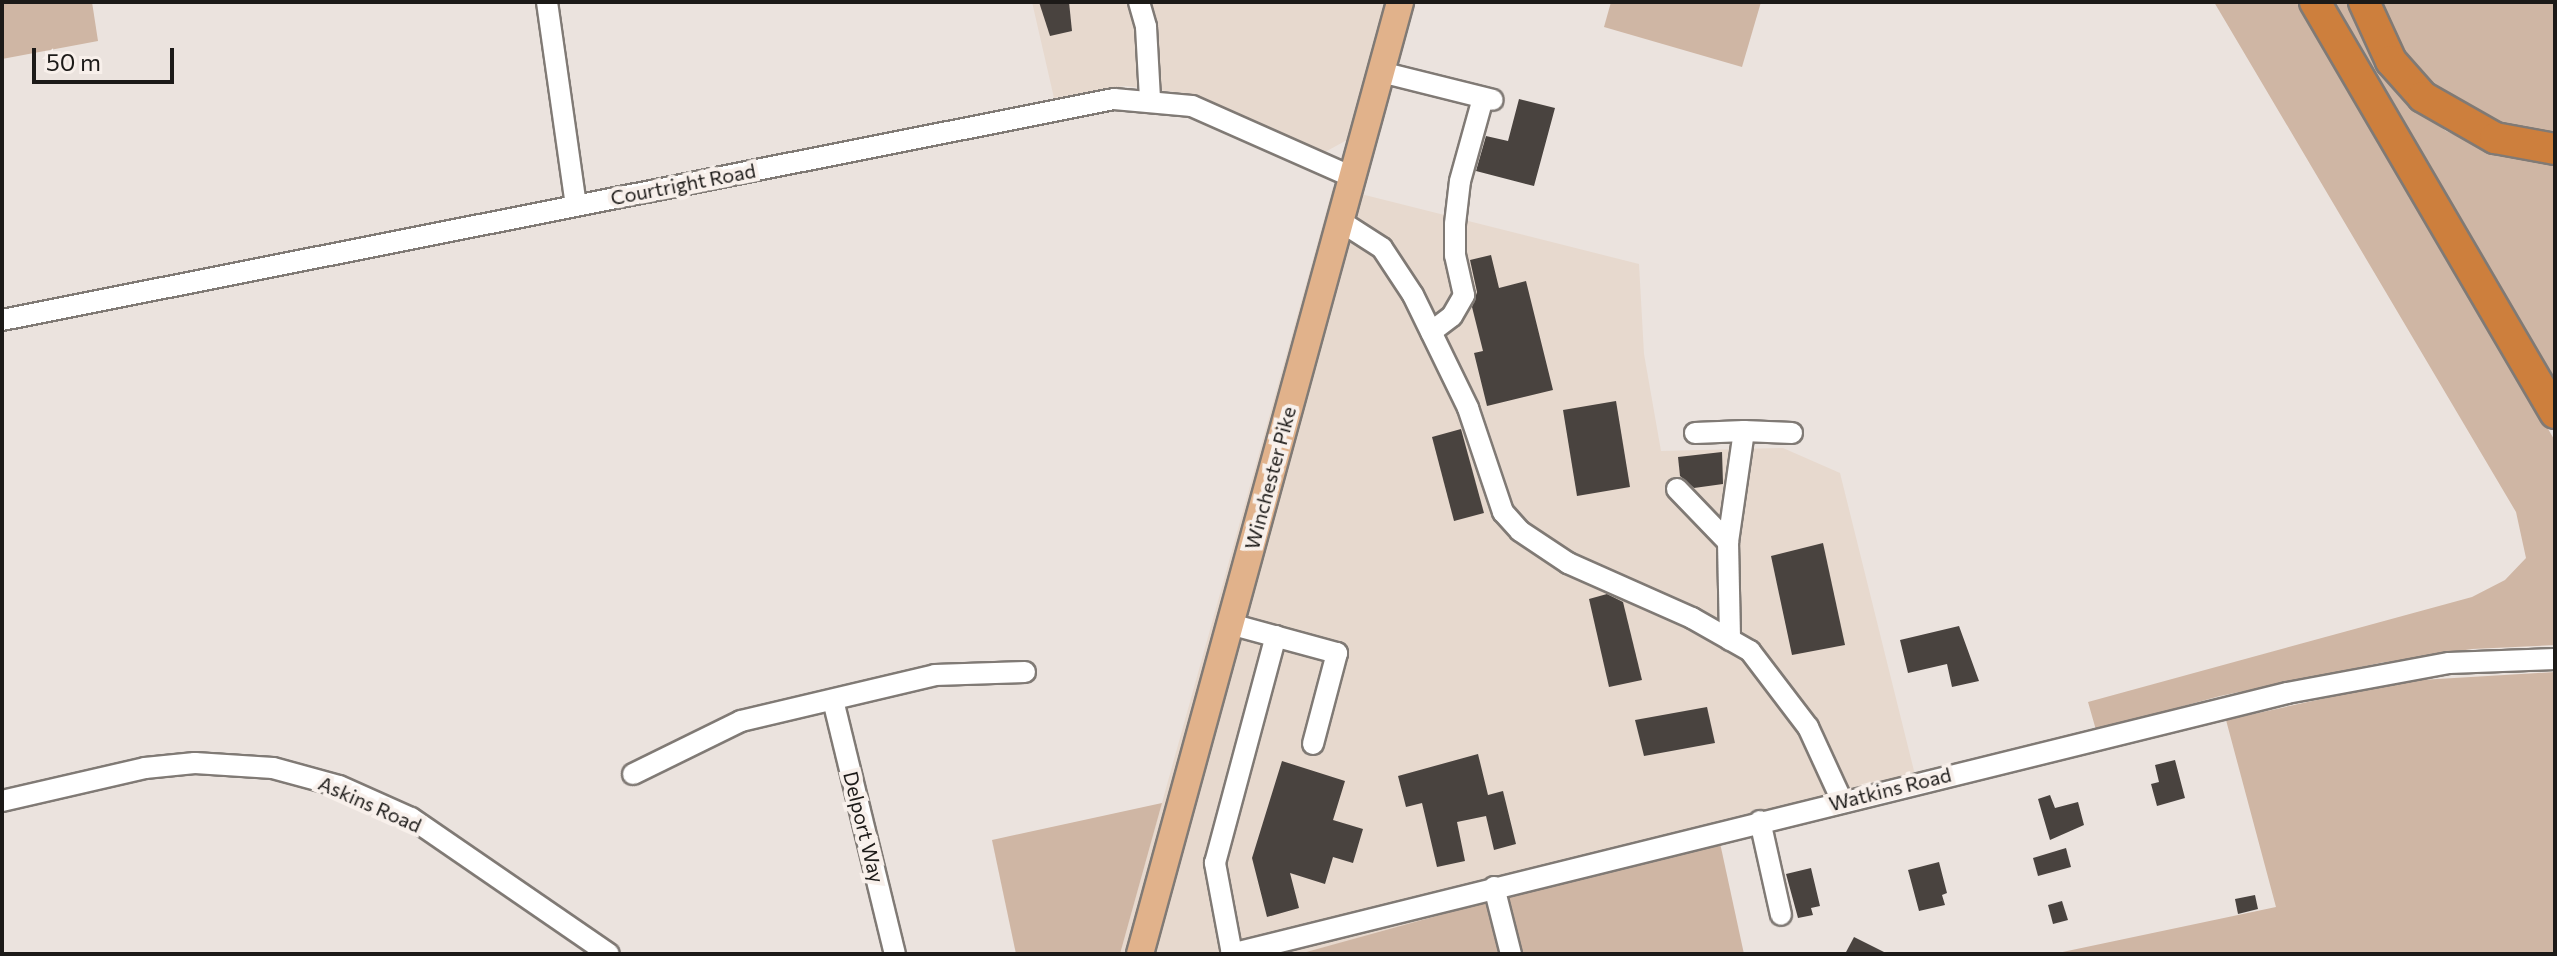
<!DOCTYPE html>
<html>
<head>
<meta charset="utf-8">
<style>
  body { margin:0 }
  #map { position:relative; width:2557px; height:956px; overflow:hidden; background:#ebe3de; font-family:Commissioner,sans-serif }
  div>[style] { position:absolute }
  .built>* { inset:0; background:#e7d9ce }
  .green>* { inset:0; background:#cfb6a4 }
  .building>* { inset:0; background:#49433f }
  .roads { filter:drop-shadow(2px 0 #807a75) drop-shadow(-2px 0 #807a75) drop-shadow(0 2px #807a75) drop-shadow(0 -2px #807a75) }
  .minor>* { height:20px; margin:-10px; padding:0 10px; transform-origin:10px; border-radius:10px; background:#fff }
  .major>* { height:26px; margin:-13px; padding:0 13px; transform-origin:13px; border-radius:13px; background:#e1b28b }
  .highway>* { height:30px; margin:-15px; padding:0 15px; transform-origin:15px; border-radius:15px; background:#cd7f3d }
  span { translate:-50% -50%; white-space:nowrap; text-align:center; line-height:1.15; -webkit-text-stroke:8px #f8f0eb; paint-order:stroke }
  .street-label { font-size:20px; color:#1c1a18 }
  .frame { position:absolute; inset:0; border:4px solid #1c1a18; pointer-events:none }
  .scale { position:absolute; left:32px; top:48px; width:142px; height:36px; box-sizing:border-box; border:4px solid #1c1a18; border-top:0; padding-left:10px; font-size:24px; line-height:28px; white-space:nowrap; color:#1c1a18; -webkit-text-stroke:6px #f8f0eb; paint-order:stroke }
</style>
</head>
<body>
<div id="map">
  <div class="built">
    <div style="clip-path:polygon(1032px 2px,1385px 2px,1347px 140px,1325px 152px,1192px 94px,1125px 86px,1054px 98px)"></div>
    <div style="clip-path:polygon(1333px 187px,1639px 264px,1644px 354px,1661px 451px,1783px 448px,1840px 473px,1919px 791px,1299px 954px,1120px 954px)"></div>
  </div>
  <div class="green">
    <div style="clip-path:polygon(2px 2px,92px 2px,98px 41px,2px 59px)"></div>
    <div style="clip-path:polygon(1611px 2px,1761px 2px,1742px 67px,1604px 27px)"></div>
    <div style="clip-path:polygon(2214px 2px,2303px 2px,2555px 441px,2555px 645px,2472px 649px,2380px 663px,2220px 696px,2096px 730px,2088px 702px,2472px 597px,2505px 580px,2526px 558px,2516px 512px)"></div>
    <div style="clip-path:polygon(2324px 2px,2352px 2px,2411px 104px,2446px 131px,2476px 144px,2555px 158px,2555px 401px)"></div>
    <div style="clip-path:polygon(2376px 2px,2555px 2px,2555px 139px,2513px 132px,2444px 99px,2406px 58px)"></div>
    <div style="clip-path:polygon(2555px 672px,2555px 954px,2053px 954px,2276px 907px,2226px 720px,2404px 681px)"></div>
    <div style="clip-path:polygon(1162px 803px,1120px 954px,1016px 954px,992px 840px)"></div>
    <div style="clip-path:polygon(1720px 843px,1744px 954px,1519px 954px,1505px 898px)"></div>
    <div style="clip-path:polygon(1491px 901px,1505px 954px,1299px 954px)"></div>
  </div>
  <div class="building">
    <div style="clip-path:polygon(1039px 2px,1069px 2px,1072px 31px,1050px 36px)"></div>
    <div style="clip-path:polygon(1519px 99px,1555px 108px,1534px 186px,1476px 171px,1486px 136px,1508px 141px)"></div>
    <div style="clip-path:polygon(1491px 255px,1499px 288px,1526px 281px,1553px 390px,1487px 406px,1474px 353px,1483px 351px,1472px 307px,1477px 292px,1470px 260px)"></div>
    <div style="clip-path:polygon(1616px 401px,1630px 487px,1577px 496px,1563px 410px)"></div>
    <div style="clip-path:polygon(1461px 429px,1484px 513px,1454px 521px,1432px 437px)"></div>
    <div style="clip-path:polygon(1722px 452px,1723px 484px,1694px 488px,1680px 476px,1678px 457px)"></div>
    <div style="clip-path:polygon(1823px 543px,1845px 645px,1792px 655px,1771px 556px)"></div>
    <div style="clip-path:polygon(1607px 594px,1623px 602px,1642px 680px,1609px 687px,1589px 599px)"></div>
    <div style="clip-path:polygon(1959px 626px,1979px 681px,1952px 687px,1947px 664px,1908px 673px,1900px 640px)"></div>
    <div style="clip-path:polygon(1707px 707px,1715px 743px,1644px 756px,1635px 720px)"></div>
    <div style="clip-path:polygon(1478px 754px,1488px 795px,1503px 791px,1516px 844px,1494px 850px,1486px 816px,1457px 822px,1465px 861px,1437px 867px,1422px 803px,1406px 807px,1398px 776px)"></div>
    <div style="clip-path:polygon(2175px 760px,2185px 798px,2157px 806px,2151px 784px,2159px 782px,2155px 765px)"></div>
    <div style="clip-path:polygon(1282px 761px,1345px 781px,1333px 820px,1363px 829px,1353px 863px,1333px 857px,1325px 884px,1290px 873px,1299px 908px,1267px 917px,1252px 858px)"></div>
    <div style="clip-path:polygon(2050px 795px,2055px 808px,2078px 802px,2084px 825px,2050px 840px,2038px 799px)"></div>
    <div style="clip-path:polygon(2066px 848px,2071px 867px,2038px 876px,2033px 858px)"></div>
    <div style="clip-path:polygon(1939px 862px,1947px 893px,1942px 895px,1945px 905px,1919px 911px,1908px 870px)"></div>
    <div style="clip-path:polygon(1811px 868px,1820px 906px,1811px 908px,1813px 915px,1798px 918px,1786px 874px)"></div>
    <div style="clip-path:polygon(2255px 895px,2258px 909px,2238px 914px,2235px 899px)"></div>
    <div style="clip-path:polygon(2062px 901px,2068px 920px,2053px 924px,2048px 905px)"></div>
    <div style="clip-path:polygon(1854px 937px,1888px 954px,1845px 954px)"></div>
  </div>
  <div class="roads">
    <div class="minor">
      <div style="left:547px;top:2px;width:205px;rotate:81.9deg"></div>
      <div style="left:1139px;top:2px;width:26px;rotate:74deg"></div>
      <div style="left:1146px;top:27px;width:72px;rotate:86.8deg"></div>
      <div style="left:1381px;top:72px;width:115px;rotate:14deg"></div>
      <div style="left:1340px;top:221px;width:50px;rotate:32.7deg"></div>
      <div style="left:1382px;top:248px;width:56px;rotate:56.6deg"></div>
      <div style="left:1413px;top:295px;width:126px;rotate:64deg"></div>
      <div style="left:1468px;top:408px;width:110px;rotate:71.4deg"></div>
      <div style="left:1503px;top:512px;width:25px;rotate:48deg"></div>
      <div style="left:1520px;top:531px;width:58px;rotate:33.7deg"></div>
      <div style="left:1568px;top:563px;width:136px;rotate:23.9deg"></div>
      <div style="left:1692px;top:618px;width:67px;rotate:29.6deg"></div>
      <div style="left:1750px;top:651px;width:96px;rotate:52.7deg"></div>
      <div style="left:1808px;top:727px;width:81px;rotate:65.3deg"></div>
      <div style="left:2px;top:320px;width:1134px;rotate:-11.24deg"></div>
      <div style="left:1114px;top:99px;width:78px;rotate:5.1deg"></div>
      <div style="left:1192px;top:106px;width:175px;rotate:23.9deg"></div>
      <div style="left:1431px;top:332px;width:26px;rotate:-37deg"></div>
      <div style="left:1452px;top:316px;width:24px;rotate:-60deg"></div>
      <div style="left:1464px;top:295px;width:41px;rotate:-102.7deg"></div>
      <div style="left:1455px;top:255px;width:31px;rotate:-90deg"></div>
      <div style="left:1455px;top:224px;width:43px;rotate:-83.4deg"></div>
      <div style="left:1460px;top:181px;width:86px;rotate:-74.5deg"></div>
      <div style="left:1744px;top:431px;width:48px;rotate:2.4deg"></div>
      <div style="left:1695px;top:433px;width:49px;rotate:-2.3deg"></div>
      <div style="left:1744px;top:431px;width:112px;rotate:98.2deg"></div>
      <div style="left:1677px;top:489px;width:74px;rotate:46.1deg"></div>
      <div style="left:1728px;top:542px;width:98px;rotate:88.8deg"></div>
      <div style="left:1230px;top:624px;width:111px;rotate:15.2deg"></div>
      <div style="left:1337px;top:653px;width:94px;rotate:104.8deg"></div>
      <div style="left:833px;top:700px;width:261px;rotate:76.3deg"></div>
      <div style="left:633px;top:774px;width:120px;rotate:-26.1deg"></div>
      <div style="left:741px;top:721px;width:199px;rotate:-13.3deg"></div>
      <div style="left:935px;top:675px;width:90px;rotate:-1.9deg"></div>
      <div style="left:2px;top:801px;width:147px;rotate:-13deg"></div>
      <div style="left:145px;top:768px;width:50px;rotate:-5.7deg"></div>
      <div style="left:195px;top:763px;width:78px;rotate:3.7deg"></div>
      <div style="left:273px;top:768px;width:68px;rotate:15.3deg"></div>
      <div style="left:339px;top:786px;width:79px;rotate:24deg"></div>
      <div style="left:411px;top:818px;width:240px;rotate:34.5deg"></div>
      <div style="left:1760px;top:821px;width:96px;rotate:77.4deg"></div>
      <div style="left:1494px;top:887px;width:69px;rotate:75.8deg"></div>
      <div style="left:1231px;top:954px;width:1088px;rotate:-13.88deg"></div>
      <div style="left:2287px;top:693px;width:165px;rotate:-10.5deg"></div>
      <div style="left:2449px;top:663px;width:106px;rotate:-2.2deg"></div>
      <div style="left:1232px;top:954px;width:93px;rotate:-100.6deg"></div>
      <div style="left:1215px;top:863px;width:235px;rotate:-75deg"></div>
    </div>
    <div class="major">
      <div style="left:1140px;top:954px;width:987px;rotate:-74.72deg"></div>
    </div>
    <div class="highway">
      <div style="left:2315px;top:2px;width:476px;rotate:59.7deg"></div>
      <div style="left:2364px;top:2px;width:65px;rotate:65.4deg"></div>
      <div style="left:2391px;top:61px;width:48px;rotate:48.4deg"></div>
      <div style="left:2423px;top:97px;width:83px;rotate:29.7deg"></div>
      <div style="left:2495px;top:138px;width:61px;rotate:10.4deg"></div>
    </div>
  </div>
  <div class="street-label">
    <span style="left:683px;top:184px;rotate:-11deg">Courtright Road</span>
    <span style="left:1270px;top:478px;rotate:-75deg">Winchester Pike</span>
    <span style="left:1890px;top:789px;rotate:-14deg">Watkins Road</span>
    <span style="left:370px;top:804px;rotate:24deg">Askins Road</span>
    <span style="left:864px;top:827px;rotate:76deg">Delport Way</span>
  </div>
  <div class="frame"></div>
  <div class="scale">50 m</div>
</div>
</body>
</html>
